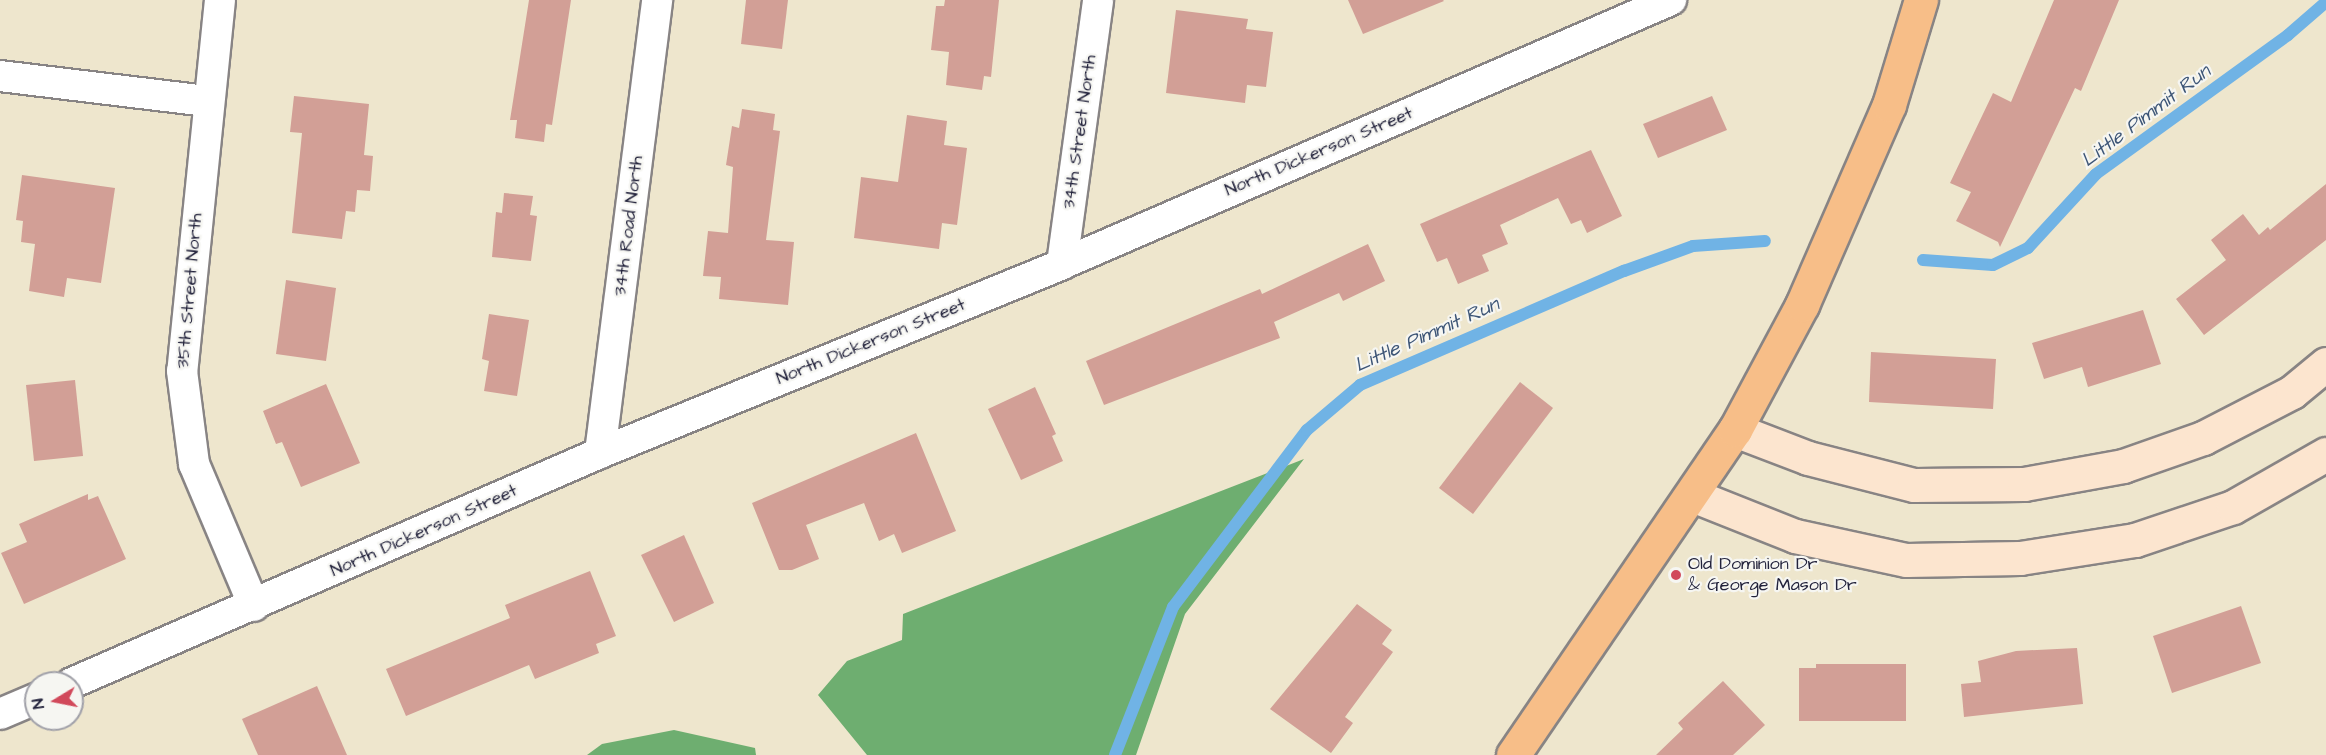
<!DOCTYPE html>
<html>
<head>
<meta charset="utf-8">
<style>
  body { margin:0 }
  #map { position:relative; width:2326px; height:755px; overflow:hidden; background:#eee6cd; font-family:"Architects Daughter",sans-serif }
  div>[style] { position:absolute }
  .forest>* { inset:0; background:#6eae70 }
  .stream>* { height:12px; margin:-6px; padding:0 6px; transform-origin:6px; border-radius:6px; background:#70b3e5 }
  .building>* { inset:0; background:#d29f96 }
  .roads { filter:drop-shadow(2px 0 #888484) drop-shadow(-2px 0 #888484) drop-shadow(0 2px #888484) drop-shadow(0 -2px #888484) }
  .street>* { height:30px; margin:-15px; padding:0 15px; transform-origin:15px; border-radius:15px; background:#fff }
  .secondary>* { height:33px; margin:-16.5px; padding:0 16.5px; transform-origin:16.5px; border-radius:16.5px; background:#fce5cf }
  .primary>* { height:33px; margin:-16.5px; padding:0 16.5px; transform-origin:16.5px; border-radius:16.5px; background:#f7be88 }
  .dots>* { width:16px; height:16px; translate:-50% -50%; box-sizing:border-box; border:3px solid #f6f6f2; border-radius:50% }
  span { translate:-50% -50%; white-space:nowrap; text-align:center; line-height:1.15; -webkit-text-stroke:4.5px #f6f6f2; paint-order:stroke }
  .street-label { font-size:18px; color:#22223b }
  .poi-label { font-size:18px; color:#22223b }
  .left { translate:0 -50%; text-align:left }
  .water-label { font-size:20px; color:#3d5576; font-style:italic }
  .north { position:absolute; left:24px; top:671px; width:60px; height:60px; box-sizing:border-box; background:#f6f6f2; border:2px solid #a1a1a9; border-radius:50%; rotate:260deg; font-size:16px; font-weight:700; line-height:24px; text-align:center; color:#22223b }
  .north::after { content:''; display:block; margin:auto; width:21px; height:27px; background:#d1495b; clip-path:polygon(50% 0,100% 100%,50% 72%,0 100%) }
</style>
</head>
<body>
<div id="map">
  <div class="forest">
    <div style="clip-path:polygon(1304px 459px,1185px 614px,1136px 755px,867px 755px,818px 695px,847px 661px,902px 640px,903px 614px)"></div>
    <div style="clip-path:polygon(674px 730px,755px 748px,756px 755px,587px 755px,602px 744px)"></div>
  </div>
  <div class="stream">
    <div style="left:1923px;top:260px;width:70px;rotate:4.1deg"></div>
    <div style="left:1993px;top:265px;width:39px;rotate:-26deg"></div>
    <div style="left:2028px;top:248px;width:100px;rotate:-47.4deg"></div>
    <div style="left:2096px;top:174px;width:237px;rotate:-35.9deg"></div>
    <div style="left:2288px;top:35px;width:50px;rotate:-41deg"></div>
    <div style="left:1115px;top:755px;width:159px;rotate:-68.6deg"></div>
    <div style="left:1173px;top:607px;width:222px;rotate:-52.9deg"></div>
    <div style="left:1307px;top:430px;width:70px;rotate:-40.3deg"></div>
    <div style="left:1360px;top:385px;width:288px;rotate:-23.4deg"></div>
    <div style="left:1624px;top:271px;width:73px;rotate:-19.9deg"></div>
    <div style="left:1693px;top:246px;width:72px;rotate:-4deg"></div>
  </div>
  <div class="building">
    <div style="clip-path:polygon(529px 0,571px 0,552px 125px,546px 124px,544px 142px,515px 138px,517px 120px,510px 120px)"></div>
    <div style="clip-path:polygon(746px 0,788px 0,782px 49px,741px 44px)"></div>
    <div style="clip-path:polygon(945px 0,999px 0,991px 77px,984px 76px,982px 90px,946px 85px,949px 52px,931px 50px,936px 6px,944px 6px)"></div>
    <div style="clip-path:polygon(1348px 0,1443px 0,1444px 1px,1363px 34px)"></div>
    <div style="clip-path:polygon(2054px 0,2119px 0,2081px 91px,2075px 88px,2000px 247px,1998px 242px,1956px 221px,1971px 192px,1950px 183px,1993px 93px,2011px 102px)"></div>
    <div style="clip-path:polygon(1176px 10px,1248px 19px,1246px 29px,1273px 32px,1266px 87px,1247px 85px,1245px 103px,1166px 93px)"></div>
    <div style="clip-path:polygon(294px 96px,369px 104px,364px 155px,373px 156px,370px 191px,357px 190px,355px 212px,346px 211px,342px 239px,292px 233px,302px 133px,290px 132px)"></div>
    <div style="clip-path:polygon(1712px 96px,1727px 130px,1658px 158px,1643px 124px)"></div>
    <div style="clip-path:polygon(742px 109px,775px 114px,773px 130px,780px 131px,766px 240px,794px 242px,788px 305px,719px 299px,721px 277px,703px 276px,708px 231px,728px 233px,733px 167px,726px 165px,732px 126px,739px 128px)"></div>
    <div style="clip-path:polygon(907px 115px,947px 121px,944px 145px,967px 148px,957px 225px,942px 223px,939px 249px,854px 238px,861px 177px,898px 182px)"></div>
    <div style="clip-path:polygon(1591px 150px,1622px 216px,1587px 233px,1581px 220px,1571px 224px,1558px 198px,1500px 225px,1508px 244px,1482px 255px,1489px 271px,1458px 284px,1447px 258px,1437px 262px,1420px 224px)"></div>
    <div style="clip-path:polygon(22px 175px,115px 188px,101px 283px,67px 278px,64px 297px,29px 291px,35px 244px,21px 242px,23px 221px,16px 220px)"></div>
    <div style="clip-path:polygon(2326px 184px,2326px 240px,2204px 335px,2176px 299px,2226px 260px,2211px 240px,2243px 214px,2259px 235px,2268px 227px,2270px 230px)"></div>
    <div style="clip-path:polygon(504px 193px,533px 196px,530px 215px,537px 216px,531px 261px,492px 257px,496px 212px,502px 213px)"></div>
    <div style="clip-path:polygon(1368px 244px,1385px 281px,1343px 301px,1339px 293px,1274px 322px,1280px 338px,1104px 405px,1086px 361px,1260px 289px,1262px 294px)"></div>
    <div style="clip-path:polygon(286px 280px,336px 288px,326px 361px,276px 354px)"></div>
    <div style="clip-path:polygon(2143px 310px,2161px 364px,2088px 387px,2082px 367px,2044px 379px,2032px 343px)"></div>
    <div style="clip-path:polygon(489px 314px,529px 320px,517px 396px,484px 391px,489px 361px,482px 359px)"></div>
    <div style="clip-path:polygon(1871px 352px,1996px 359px,1993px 409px,1869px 402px)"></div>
    <div style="clip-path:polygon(75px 380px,83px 456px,34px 461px,26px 385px)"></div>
    <div style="clip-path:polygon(1520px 382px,1553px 408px,1473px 514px,1439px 488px)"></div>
    <div style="clip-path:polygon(326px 384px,360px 463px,301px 487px,282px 442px,276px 444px,263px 411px)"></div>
    <div style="clip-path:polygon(1035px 387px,1056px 434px,1052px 436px,1063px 461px,1021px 480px,988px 409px)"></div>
    <div style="clip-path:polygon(916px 433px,956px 531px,902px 553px,894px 534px,879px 541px,864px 503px,806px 525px,819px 559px,792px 570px,779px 570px,752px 503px)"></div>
    <div style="clip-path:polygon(88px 494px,88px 500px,98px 496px,126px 559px,24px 604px,1px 553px,27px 542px,19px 524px)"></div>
    <div style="clip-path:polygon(684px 535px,714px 603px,674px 622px,641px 555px)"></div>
    <div style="clip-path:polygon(590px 571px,616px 636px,596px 644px,599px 653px,535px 679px,529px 665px,406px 716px,386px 669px,510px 618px,505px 605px)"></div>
    <div style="clip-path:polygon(1357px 604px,1392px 630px,1382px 644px,1393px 652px,1345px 717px,1353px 723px,1331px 753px,1270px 709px)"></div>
    <div style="clip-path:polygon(2241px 606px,2261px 663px,2172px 693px,2153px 636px)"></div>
    <div style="clip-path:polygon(2077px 648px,2083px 704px,1964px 717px,1961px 684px,1981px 682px,1978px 661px,2016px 651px)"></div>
    <div style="clip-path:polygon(1816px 664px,1906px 664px,1906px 721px,1799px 721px,1799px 668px,1816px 668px)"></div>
    <div style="clip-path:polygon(1723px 681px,1765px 725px,1733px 755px,1656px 755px,1683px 729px,1678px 723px)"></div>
    <div style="clip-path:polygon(317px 686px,347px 755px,258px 755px,242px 719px)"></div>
  </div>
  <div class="roads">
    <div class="street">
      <div style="left:220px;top:0;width:373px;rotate:95.8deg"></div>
      <div style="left:182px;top:371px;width:94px;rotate:82.6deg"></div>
      <div style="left:194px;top:464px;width:154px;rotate:67.1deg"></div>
      <div style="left:0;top:76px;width:209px;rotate:6.9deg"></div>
      <div style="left:1062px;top:264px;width:266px;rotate:-82.2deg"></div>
      <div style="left:600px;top:453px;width:457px;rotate:-82.8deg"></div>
      <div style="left:72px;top:683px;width:576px;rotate:-23.54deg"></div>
      <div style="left:600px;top:453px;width:499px;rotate:-22.2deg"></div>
      <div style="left:1062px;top:264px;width:664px;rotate:-23.44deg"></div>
      <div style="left:0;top:714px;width:39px;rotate:-23deg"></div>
    </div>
    <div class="secondary">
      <div style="left:1735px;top:430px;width:78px;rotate:21deg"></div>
      <div style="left:1808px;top:458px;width:109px;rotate:14.3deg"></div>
      <div style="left:1914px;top:485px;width:110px;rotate:-0.5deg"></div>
      <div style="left:2024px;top:484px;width:101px;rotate:-10.3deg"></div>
      <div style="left:2123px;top:466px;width:85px;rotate:-19.3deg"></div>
      <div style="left:2203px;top:438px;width:100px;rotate:-27.3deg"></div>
      <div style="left:2292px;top:392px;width:44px;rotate:-39.5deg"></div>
      <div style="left:1692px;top:495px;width:111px;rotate:21.7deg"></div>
      <div style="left:1795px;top:536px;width:114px;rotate:12.2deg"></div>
      <div style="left:1906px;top:560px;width:114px;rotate:-1deg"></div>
      <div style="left:2020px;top:558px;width:116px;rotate:-8.9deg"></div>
      <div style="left:2135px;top:540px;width:103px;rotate:-18.6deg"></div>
      <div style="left:2233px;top:507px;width:107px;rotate:-29.7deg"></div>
    </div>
    <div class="primary">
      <div style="left:1513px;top:755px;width:394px;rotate:-55.7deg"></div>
      <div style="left:1735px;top:430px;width:142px;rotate:-61.8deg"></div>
      <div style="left:1802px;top:305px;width:218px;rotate:-66.5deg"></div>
      <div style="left:1889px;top:105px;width:110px;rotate:-73.1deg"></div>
    </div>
  </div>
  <div class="dots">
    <div style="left:1676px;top:575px;background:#d1495b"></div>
  </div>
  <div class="street-label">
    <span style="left:1080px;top:132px;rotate:-82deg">34th Street North</span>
    <span style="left:1319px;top:152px;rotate:-23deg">North Dickerson Street</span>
    <span style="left:629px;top:226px;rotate:-83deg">34th Road North</span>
    <span style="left:190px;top:291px;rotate:-85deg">35th Street North</span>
    <span style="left:871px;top:342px;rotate:-22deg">North Dickerson Street</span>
    <span style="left:424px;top:531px;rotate:-24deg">North Dickerson Street</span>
  </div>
  <div class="poi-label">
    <span class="left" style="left:1688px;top:575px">Old Dominion Dr<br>&amp; George Mason Dr</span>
  </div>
  <div class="water-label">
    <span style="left:2146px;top:116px;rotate:-37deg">Little Pimmit Run</span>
    <span style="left:1427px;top:335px;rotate:-24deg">Little Pimmit Run</span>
  </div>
  <div class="north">N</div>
</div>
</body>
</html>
